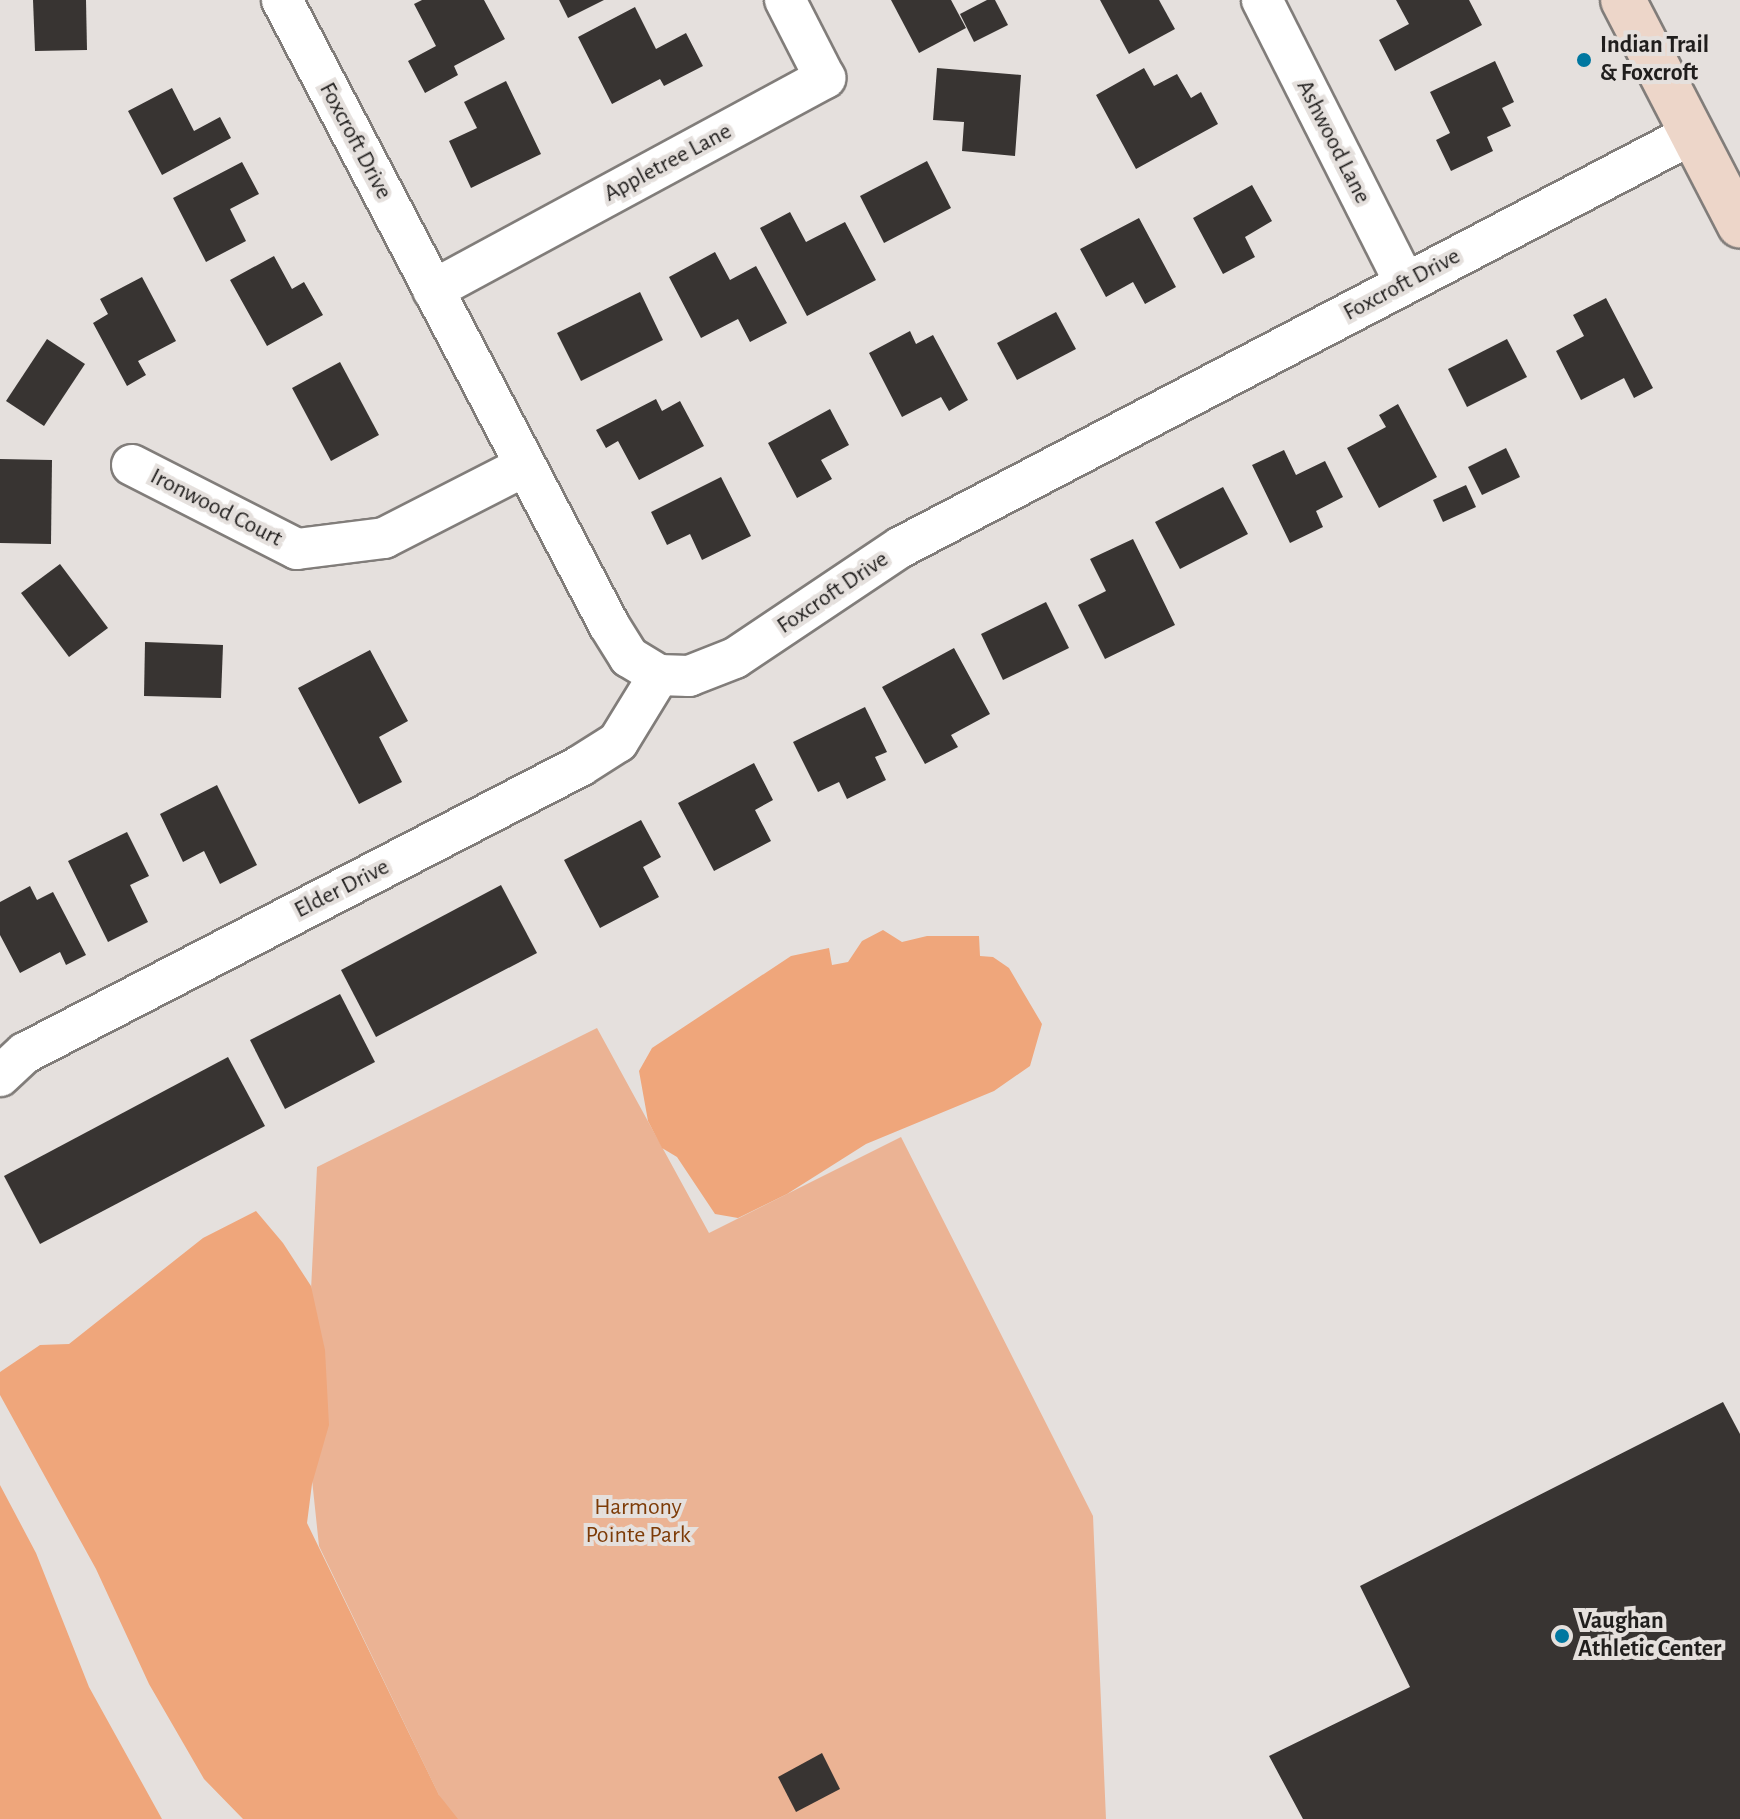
<!DOCTYPE html>
<html>
<head>
<meta charset="utf-8">
<style>
  body { margin:0 }
  #map { position:relative; width:1740px; height:1819px; overflow:hidden; background:#e5e0dd; font-family:"Alegreya Sans",sans-serif }
  div>[style] { position:absolute }
  .green>* { inset:0; background:#ebb394 }
  .water>* { inset:0; background:#efa67b }
  .building>* { inset:0; background:#383432 }
  .roads { filter:drop-shadow(2px 0 #817d7a) drop-shadow(-2px 0 #817d7a) drop-shadow(0 2px #817d7a) drop-shadow(0 -2px #817d7a) }
  .street>* { height:40px; margin:-20px; padding:0 20px; transform-origin:20px; border-radius:20px; background:#fff }
  .secondary>* { height:44px; margin:-22px; padding:0 22px; transform-origin:22px; border-radius:22px; background:#edd6c9 }
  .dots>* { width:22px; height:22px; translate:-50% -50%; box-sizing:border-box; border:4px solid #e5e0dd; border-radius:50% }
  span { translate:-50% -50%; white-space:nowrap; text-align:center; line-height:1.15; -webkit-text-stroke:8px #e5e0dd; paint-order:stroke }
  .poi-label { font-size:24px; color:#201e1d; font-weight:700 }
  .left { translate:0 -50%; text-align:left }
  .street-label { font-size:24px; color:#201e1d }
  .park-label { font-size:24px; color:#7d3b07 }
</style>
</head>
<body>
<div id="map">
  <div class="green">
    <div style="clip-path:polygon(597px 1028px,709px 1233px,901px 1137px,1093px 1516px,1106px 1819px,454px 1819px,449px 1816px,319px 1546px,305px 1413px,317px 1167px)"></div>
  </div>
  <div class="water">
    <div style="clip-path:polygon(883px 930px,902px 942px,927px 936px,979px 936px,980px 956px,993px 957px,1009px 968px,1042px 1024px,1030px 1066px,994px 1091px,866px 1144px,787px 1194px,738px 1218px,715px 1214px,677px 1157px,662px 1148px,648px 1121px,639px 1071px,652px 1048px,791px 956px,829px 948px,832px 965px,848px 962px,862px 941px)"></div>
    <div style="clip-path:polygon(256px 1211px,283px 1243px,311px 1286px,325px 1350px,329px 1425px,312px 1484px,307px 1523px,439px 1795px,458px 1819px,243px 1819px,204px 1779px,149px 1684px,96px 1569px,0 1395px,0 1372px,40px 1345px,69px 1344px,203px 1238px)"></div>
    <div style="clip-path:polygon(0 1485px,36px 1553px,89px 1687px,162px 1819px,0 1819px)"></div>
  </div>
  <div class="building">
    <div style="clip-path:polygon(33px 0,86px 0,87px 50px,35px 51px)"></div>
    <div style="clip-path:polygon(422px 0,484px 0,505px 39px,454px 66px,458px 75px,425px 93px,408px 61px,436px 46px,414px 4px)"></div>
    <div style="clip-path:polygon(559px 0,604px 0,568px 18px)"></div>
    <div style="clip-path:polygon(891px 0,951px 0,966px 28px,919px 53px)"></div>
    <div style="clip-path:polygon(987px 0,995px 0,1008px 25px,974px 42px,960px 14px)"></div>
    <div style="clip-path:polygon(1100px 0,1159px 0,1175px 29px,1129px 54px)"></div>
    <div style="clip-path:polygon(1396px 0,1469px 0,1482px 25px,1395px 71px,1379px 40px,1409px 24px)"></div>
    <div style="clip-path:polygon(635px 7px,656px 49px,686px 33px,703px 66px,664px 86px,660px 79px,612px 104px,578px 37px)"></div>
    <div style="clip-path:polygon(1495px 61px,1514px 102px,1502px 108px,1511px 126px,1487px 137px,1493px 151px,1451px 171px,1436px 140px,1450px 133px,1430px 92px)"></div>
    <div style="clip-path:polygon(937px 68px,1021px 75px,1015px 156px,962px 151px,964px 122px,933px 120px)"></div>
    <div style="clip-path:polygon(1144px 68px,1154px 86px,1177px 74px,1191px 98px,1201px 92px,1218px 124px,1136px 169px,1096px 95px)"></div>
    <div style="clip-path:polygon(506px 81px,541px 154px,471px 188px,449px 141px,477px 128px,464px 102px)"></div>
    <div style="clip-path:polygon(172px 88px,194px 131px,220px 117px,231px 138px,162px 175px,128px 111px)"></div>
    <div style="clip-path:polygon(927px 161px,951px 208px,884px 243px,860px 196px)"></div>
    <div style="clip-path:polygon(242px 162px,259px 194px,230px 209px,246px 241px,206px 262px,173px 198px)"></div>
    <div style="clip-path:polygon(1252px 185px,1272px 221px,1245px 237px,1255px 257px,1223px 274px,1193px 218px)"></div>
    <div style="clip-path:polygon(790px 212px,806px 242px,845px 222px,876px 280px,807px 316px,760px 228px)"></div>
    <div style="clip-path:polygon(1139px 218px,1176px 287px,1145px 304px,1133px 282px,1106px 297px,1080px 249px)"></div>
    <div style="clip-path:polygon(715px 252px,730px 280px,756px 266px,787px 323px,750px 342px,738px 319px,701px 338px,669px 277px)"></div>
    <div style="clip-path:polygon(274px 256px,292px 289px,304px 282px,323px 315px,267px 346px,230px 280px)"></div>
    <div style="clip-path:polygon(142px 277px,176px 341px,138px 361px,146px 375px,127px 386px,93px 323px,108px 314px,100px 299px)"></div>
    <div style="clip-path:polygon(640px 292px,663px 340px,581px 381px,557px 333px)"></div>
    <div style="clip-path:polygon(1606px 298px,1653px 388px,1634px 398px,1624px 378px,1581px 400px,1556px 351px,1584px 336px,1573px 315px)"></div>
    <div style="clip-path:polygon(1056px 312px,1076px 349px,1017px 380px,997px 343px)"></div>
    <div style="clip-path:polygon(910px 331px,916px 344px,933px 335px,968px 400px,949px 411px,941px 397px,902px 417px,869px 353px)"></div>
    <div style="clip-path:polygon(47px 339px,85px 364px,44px 426px,6px 401px)"></div>
    <div style="clip-path:polygon(1507px 339px,1527px 377px,1467px 407px,1448px 369px)"></div>
    <div style="clip-path:polygon(340px 362px,379px 435px,331px 461px,292px 388px)"></div>
    <div style="clip-path:polygon(656px 399px,662px 411px,680px 401px,704px 446px,639px 480px,618px 441px,606px 448px,596px 430px)"></div>
    <div style="clip-path:polygon(1398px 404px,1437px 477px,1379px 508px,1347px 448px,1386px 427px,1379px 415px)"></div>
    <div style="clip-path:polygon(830px 409px,849px 445px,821px 460px,832px 479px,797px 498px,768px 443px)"></div>
    <div style="clip-path:polygon(1506px 448px,1520px 477px,1482px 495px,1468px 467px)"></div>
    <div style="clip-path:polygon(1284px 450px,1296px 475px,1325px 461px,1343px 497px,1316px 511px,1323px 527px,1290px 543px,1252px 465px)"></div>
    <div style="clip-path:polygon(0 459px,52px 460px,51px 544px,0 543px)"></div>
    <div style="clip-path:polygon(721px 477px,751px 536px,702px 560px,690px 534px,667px 545px,651px 512px)"></div>
    <div style="clip-path:polygon(1466px 485px,1476px 507px,1443px 522px,1433px 500px)"></div>
    <div style="clip-path:polygon(1223px 487px,1248px 534px,1180px 569px,1155px 522px)"></div>
    <div style="clip-path:polygon(1133px 539px,1175px 625px,1105px 659px,1078px 605px,1106px 591px,1090px 559px)"></div>
    <div style="clip-path:polygon(60px 564px,108px 628px,69px 657px,21px 593px)"></div>
    <div style="clip-path:polygon(1046px 602px,1069px 648px,1003px 680px,981px 634px)"></div>
    <div style="clip-path:polygon(145px 642px,223px 645px,221px 698px,144px 696px)"></div>
    <div style="clip-path:polygon(954px 648px,990px 714px,951px 735px,958px 747px,925px 764px,882px 687px)"></div>
    <div style="clip-path:polygon(370px 650px,408px 721px,379px 737px,402px 782px,359px 804px,298px 688px)"></div>
    <div style="clip-path:polygon(865px 707px,887px 752px,875px 757px,886px 780px,847px 799px,839px 782px,818px 792px,793px 742px)"></div>
    <div style="clip-path:polygon(754px 763px,773px 800px,755px 810px,771px 841px,714px 871px,678px 803px)"></div>
    <div style="clip-path:polygon(217px 785px,257px 865px,220px 884px,204px 851px,183px 862px,160px 814px)"></div>
    <div style="clip-path:polygon(641px 820px,661px 857px,643px 867px,659px 897px,600px 928px,564px 860px)"></div>
    <div style="clip-path:polygon(127px 832px,149px 876px,130px 885px,148px 922px,108px 942px,68px 861px)"></div>
    <div style="clip-path:polygon(501px 885px,537px 953px,376px 1037px,341px 970px)"></div>
    <div style="clip-path:polygon(30px 886px,37px 900px,53px 892px,86px 955px,66px 965px,60px 952px,20px 973px,0 935px,0 902px)"></div>
    <div style="clip-path:polygon(340px 994px,375px 1062px,285px 1109px,250px 1040px)"></div>
    <div style="clip-path:polygon(228px 1057px,265px 1126px,40px 1244px,4px 1176px)"></div>
    <div style="clip-path:polygon(1723px 1402px,1740px 1434px,1740px 1819px,1303px 1819px,1269px 1756px,1410px 1687px,1360px 1586px)"></div>
    <div style="clip-path:polygon(822px 1753px,840px 1789px,796px 1812px,778px 1777px)"></div>
  </div>
  <div class="roads">
    <div class="street">
      <div style="left:282px;top:0;width:705px;rotate:62.38deg"></div>
      <div style="left:609px;top:625px;width:38px;rotate:58deg"></div>
      <div style="left:629px;top:657px;width:35px;rotate:31deg"></div>
      <div style="left:659px;top:675px;width:30px;rotate:2deg"></div>
      <div style="left:689px;top:676px;width:49px;rotate:-21.4deg"></div>
      <div style="left:735px;top:658px;width:200px;rotate:-33.8deg"></div>
      <div style="left:901px;top:547px;width:892px;rotate:-27.57deg"></div>
      <div style="left:1262px;top:0;width:317px;rotate:63.2deg"></div>
      <div style="left:433px;top:290px;width:446px;rotate:-28.4deg"></div>
      <div style="left:825px;top:78px;width:88px;rotate:-117.1deg"></div>
      <div style="left:132px;top:465px;width:185px;rotate:27deg"></div>
      <div style="left:297px;top:549px;width:88px;rotate:-7.2deg"></div>
      <div style="left:384px;top:538px;width:156px;rotate:-27.1deg"></div>
      <div style="left:0;top:1076px;width:34px;rotate:-43deg"></div>
      <div style="left:25px;top:1053px;width:625px;rotate:-27.34deg"></div>
      <div style="left:580px;top:766px;width:45px;rotate:-32.3deg"></div>
      <div style="left:618px;top:742px;width:79px;rotate:-58.5deg"></div>
    </div>
    <div class="secondary">
      <div style="left:1623px;top:0;width:254px;rotate:62.6deg"></div>
    </div>
  </div>
  <div class="dots">
    <div style="left:1584px;top:60px;background:#0077a0"></div>
    <div style="left:1562px;top:1636px;background:#0077a0"></div>
  </div>
  <div class="poi-label">
    <span class="left" style="left:1600px;top:60px">Indian Trail<br>&amp; Foxcroft</span>
    <span class="left" style="left:1578px;top:1636px">Vaughan<br>Athletic Center</span>
  </div>
  <div class="street-label">
    <span style="left:355px;top:141px;rotate:62deg">Foxcroft Drive</span>
    <span style="left:1333px;top:142px;rotate:63deg">Ashwood Lane</span>
    <span style="left:668px;top:163px;rotate:-28deg">Appletree Lane</span>
    <span style="left:1402px;top:285px;rotate:-28deg">Foxcroft Drive</span>
    <span style="left:216px;top:508px;rotate:27deg">Ironwood Court</span>
    <span style="left:833px;top:593px;rotate:-34deg">Foxcroft Drive</span>
    <span style="left:342px;top:889px;rotate:-27deg">Elder Drive</span>
  </div>
  <div class="park-label">
    <span style="left:638px;top:1522px">Harmony<br>Pointe Park</span>
  </div>
</div>
</body>
</html>
